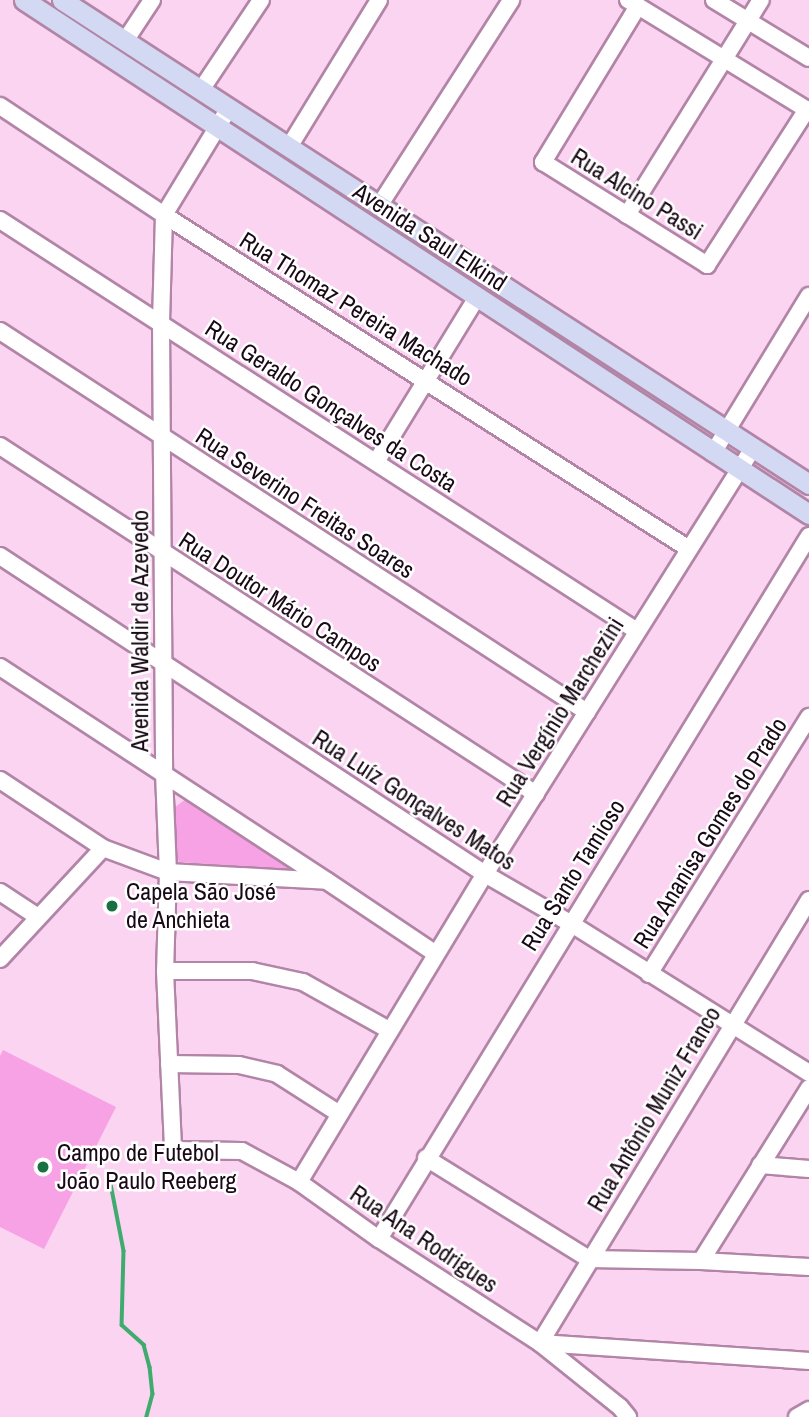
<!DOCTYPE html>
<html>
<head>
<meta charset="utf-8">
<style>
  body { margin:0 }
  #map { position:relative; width:809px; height:1417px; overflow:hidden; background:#fbd4f2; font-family:"Archivo Narrow",sans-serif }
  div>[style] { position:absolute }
  .green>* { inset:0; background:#f7a2e5 }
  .stream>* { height:3.5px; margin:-1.75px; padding:0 1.75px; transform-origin:1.75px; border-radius:1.75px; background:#40ab6e }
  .roads { filter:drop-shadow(2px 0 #b285a7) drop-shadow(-2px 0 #b285a7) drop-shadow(0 2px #b285a7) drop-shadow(0 -2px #b285a7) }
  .minor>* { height:16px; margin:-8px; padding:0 8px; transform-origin:8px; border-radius:8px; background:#fff }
  .major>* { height:19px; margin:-9.5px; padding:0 9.5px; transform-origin:9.5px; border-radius:9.5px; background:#d3d9f3 }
  .dots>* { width:19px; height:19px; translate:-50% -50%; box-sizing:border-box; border:4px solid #fff; border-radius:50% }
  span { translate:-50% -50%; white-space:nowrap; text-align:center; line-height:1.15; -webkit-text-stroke:5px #fff; paint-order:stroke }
  .street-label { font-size:24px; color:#190916 }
  .poi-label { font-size:24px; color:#190916 }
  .left { translate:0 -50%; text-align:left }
</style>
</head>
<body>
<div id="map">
  <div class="green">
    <div style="clip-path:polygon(187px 798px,292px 864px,290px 870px,179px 862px,175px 852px,174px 808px)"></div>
    <div style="clip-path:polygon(3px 1050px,116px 1107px,44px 1249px,0 1227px,0 1056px)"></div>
  </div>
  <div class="stream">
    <div style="left:111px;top:1184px;width:68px;rotate:79deg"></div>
    <div style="left:124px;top:1251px;width:74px;rotate:91.5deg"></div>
    <div style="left:122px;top:1325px;width:30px;rotate:42deg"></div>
    <div style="left:144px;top:1345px;width:23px;rotate:75deg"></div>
    <div style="left:150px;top:1367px;width:27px;rotate:84deg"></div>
    <div style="left:153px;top:1394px;width:24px;rotate:105deg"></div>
  </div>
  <div class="roads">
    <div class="minor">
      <div style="left:628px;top:0;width:212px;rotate:31.5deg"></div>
      <div style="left:714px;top:0;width:111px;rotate:31.4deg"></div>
      <div style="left:638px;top:6px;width:183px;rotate:121.3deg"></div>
      <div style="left:543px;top:162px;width:194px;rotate:32.1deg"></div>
      <div style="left:707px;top:265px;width:185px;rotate:-57.3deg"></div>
      <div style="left:125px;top:41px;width:49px;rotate:-56.6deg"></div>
      <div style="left:201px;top:90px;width:108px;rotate:-56.3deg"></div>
      <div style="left:0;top:106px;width:197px;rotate:33.6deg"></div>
      <div style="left:164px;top:215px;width:622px;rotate:32.46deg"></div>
      <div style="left:229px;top:108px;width:125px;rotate:121.3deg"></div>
      <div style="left:164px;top:215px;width:109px;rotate:91.6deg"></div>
      <div style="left:161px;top:324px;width:449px;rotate:89.6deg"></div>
      <div style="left:164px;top:773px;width:99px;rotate:87.7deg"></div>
      <div style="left:168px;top:872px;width:99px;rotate:91.7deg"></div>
      <div style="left:165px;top:971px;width:179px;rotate:87.4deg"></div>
      <div style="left:173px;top:1150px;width:69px;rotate:0.8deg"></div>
      <div style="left:242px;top:1151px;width:65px;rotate:28.5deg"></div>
      <div style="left:299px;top:1182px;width:98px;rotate:35.5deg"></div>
      <div style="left:379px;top:1239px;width:192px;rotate:32.9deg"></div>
      <div style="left:540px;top:1343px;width:102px;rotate:38.7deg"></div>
      <div style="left:620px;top:1407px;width:13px;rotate:51deg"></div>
      <div style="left:289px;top:147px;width:172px;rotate:-58.5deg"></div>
      <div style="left:379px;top:206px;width:245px;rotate:-57.3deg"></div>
      <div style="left:627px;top:215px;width:253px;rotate:-58.1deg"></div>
      <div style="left:0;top:220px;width:758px;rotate:32.83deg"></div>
      <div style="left:0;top:331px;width:700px;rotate:32.99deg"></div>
      <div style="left:0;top:446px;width:639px;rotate:32.99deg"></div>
      <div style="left:713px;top:453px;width:184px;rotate:-58.6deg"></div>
      <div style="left:376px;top:462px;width:193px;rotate:-58.5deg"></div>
      <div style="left:0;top:556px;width:580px;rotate:33.25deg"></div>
      <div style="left:485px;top:874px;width:98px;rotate:30deg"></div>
      <div style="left:570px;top:923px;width:282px;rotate:32.1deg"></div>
      <div style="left:0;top:667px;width:389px;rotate:33.2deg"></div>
      <div style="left:0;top:780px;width:123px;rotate:33.4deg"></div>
      <div style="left:103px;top:848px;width:69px;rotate:20.3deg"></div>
      <div style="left:168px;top:872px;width:159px;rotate:3.2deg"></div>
      <div style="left:327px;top:881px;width:131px;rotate:33.8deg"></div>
      <div style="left:0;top:892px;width:45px;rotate:33.3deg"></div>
      <div style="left:809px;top:900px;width:518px;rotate:121.27deg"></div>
      <div style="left:540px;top:1343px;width:270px;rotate:3.8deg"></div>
      <div style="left:0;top:959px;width:151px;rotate:-47.1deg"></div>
      <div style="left:165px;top:971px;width:87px"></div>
      <div style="left:252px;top:971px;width:52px;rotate:12.2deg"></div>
      <div style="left:303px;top:982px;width:98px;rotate:29.2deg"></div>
      <div style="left:649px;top:974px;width:303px;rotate:-58.1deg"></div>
      <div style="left:169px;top:1064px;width:70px;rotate:0.8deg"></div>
      <div style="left:239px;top:1065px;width:39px;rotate:13deg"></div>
      <div style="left:277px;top:1074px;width:72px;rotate:32.6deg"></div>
      <div style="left:426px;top:1158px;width:192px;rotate:31.8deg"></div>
      <div style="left:589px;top:1259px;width:112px;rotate:1deg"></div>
      <div style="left:701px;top:1261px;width:108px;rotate:3.2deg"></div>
      <div style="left:760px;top:1165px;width:49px;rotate:4.7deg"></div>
      <div style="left:299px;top:1182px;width:360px;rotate:-58.9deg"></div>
      <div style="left:485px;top:874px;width:503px;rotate:-57.83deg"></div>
      <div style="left:379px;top:1239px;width:824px;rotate:-58.55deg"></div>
      <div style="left:701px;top:1261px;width:204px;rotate:-58deg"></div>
      <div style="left:797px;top:1417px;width:14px;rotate:-30deg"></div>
    </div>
    <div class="major">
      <div style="left:24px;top:0;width:938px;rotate:33.22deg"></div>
      <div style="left:62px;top:0;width:890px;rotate:32.94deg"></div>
    </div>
  </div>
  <div class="dots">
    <div style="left:112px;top:906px;background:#1b7043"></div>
    <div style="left:43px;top:1167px;background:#1b7043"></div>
  </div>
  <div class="street-label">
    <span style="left:637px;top:194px;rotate:32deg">Rua Alcino Passi</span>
    <span style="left:430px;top:237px;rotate:33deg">Avenida Saul Elkind</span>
    <span style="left:356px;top:309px;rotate:32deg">Rua Thomaz Pereira Machado</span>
    <span style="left:331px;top:406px;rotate:33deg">Rua Geraldo Gonçalves da Costa</span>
    <span style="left:305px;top:503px;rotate:33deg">Rua Severino Freitas Soares</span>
    <span style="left:280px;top:602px;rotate:33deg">Rua Doutor Mário Campos</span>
    <span style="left:140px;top:631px;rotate:-90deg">Avenida Waldir de Azevedo</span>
    <span style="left:560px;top:712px;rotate:-58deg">Rua Vergínio Marchezini</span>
    <span style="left:414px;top:800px;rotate:33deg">Rua Luíz Gonçalves Matos</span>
    <span style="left:710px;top:833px;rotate:-58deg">Rua Ananisa Gomes do Prado</span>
    <span style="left:573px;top:875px;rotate:-58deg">Rua Santo Tamioso</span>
    <span style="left:654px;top:1109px;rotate:-59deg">Rua Antônio Muniz Franco</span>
    <span style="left:424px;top:1239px;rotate:34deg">Rua Ana Rodrigues</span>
  </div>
  <div class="poi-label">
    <span class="left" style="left:126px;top:906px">Capela São José<br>de Anchieta</span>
    <span class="left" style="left:57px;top:1167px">Campo de Futebol<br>João Paulo Reeberg</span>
  </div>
</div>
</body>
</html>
